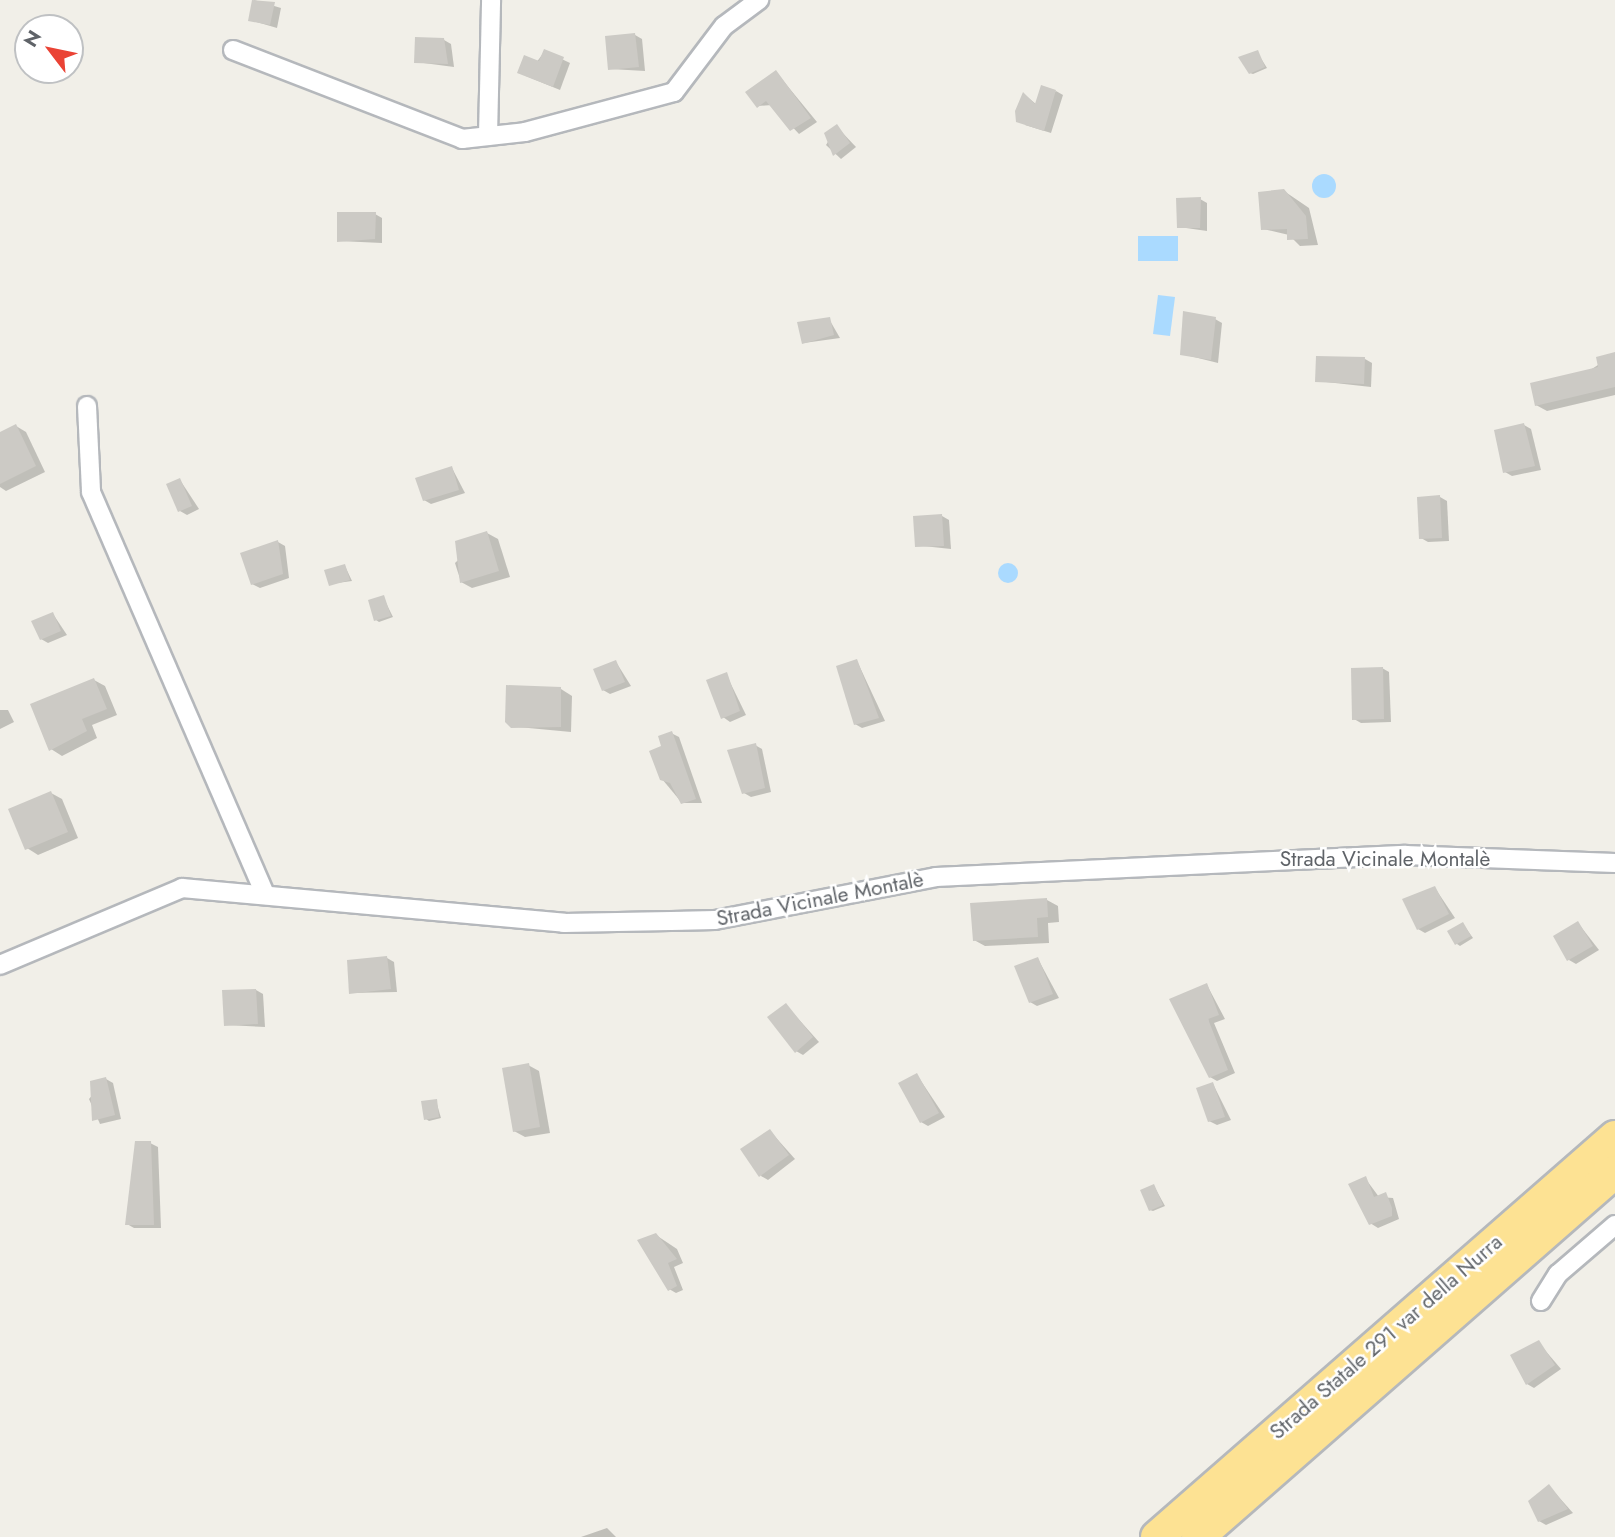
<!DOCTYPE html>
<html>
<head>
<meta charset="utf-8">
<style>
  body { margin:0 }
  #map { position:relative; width:1615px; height:1537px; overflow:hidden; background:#f1efe8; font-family:Jost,sans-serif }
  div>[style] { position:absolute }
  .water>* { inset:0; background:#aadaff }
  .round { border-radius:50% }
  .shadow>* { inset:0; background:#0003 }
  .building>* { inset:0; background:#cccac5 }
  .roads { filter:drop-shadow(2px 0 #b5b8bc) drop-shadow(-2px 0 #b5b8bc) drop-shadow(0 2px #b5b8bc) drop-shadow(0 -2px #b5b8bc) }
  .street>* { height:18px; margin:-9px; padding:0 9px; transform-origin:9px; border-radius:9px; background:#fff }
  .highway>* { height:32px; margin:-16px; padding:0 16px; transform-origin:16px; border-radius:16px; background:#fde293 }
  span { translate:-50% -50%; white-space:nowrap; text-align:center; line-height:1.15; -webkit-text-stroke:5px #fff; paint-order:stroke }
  .street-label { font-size:21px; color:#5f6368 }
  .north { position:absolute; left:14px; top:14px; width:70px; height:70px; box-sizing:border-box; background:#fff; border:2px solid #bfc1c3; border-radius:50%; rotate:302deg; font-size:19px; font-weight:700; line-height:28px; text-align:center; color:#5f6368 }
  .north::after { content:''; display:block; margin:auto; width:24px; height:32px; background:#ea4335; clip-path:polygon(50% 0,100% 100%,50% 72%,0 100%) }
</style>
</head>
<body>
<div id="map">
  <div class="water">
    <div class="round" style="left:1312px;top:174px;width:24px;height:24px"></div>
    <div style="clip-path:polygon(1138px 236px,1178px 236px,1178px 261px,1138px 261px)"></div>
    <div style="clip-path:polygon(1158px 295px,1175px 297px,1170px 336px,1153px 334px)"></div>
    <div class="round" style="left:998px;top:563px;width:20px;height:20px"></div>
  </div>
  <div class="shadow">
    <div style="clip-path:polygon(254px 0,281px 8px,277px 28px,250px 20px)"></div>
    <div style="clip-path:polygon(635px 35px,642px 39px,645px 71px,610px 69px)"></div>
    <div style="clip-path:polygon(444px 40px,451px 44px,454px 67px,416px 62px)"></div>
    <div style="clip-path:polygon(545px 51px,570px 63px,560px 90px,526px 76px)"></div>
    <div style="clip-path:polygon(1257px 52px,1267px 68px,1253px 74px,1250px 73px)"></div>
    <div style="clip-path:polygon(776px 72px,817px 122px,799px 134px,772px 105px,758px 106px)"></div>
    <div style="clip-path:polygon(1056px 91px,1063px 95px,1051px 133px,1025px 125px,1024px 94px,1037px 105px)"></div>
    <div style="clip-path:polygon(837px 127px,856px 147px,841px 159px,826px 145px)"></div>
    <div style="clip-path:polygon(1284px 191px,1309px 208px,1318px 245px,1300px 246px,1289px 235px,1263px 229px)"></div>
    <div style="clip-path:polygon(1200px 199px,1207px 203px,1207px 231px,1179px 227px)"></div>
    <div style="clip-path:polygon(375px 214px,382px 218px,382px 243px,339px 241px)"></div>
    <div style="clip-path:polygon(829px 319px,840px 338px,804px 343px)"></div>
    <div style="clip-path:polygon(1215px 319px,1222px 323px,1218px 363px,1182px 354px)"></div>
    <div style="clip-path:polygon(1615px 354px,1615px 395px,1547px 411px,1536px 405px)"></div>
    <div style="clip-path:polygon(1365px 359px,1372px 363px,1371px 387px,1317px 381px)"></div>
    <div style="clip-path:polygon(1524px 425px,1531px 429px,1541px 470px,1512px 476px,1505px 472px)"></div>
    <div style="clip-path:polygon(16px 426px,26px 432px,45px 472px,6px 491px,0 487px,0 433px)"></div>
    <div style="clip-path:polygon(452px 468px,465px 493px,431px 504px,424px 500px)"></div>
    <div style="clip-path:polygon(180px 480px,199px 509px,187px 515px,180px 511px)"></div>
    <div style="clip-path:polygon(1440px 497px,1447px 501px,1449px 541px,1428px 542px,1421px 538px)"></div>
    <div style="clip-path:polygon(942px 516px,949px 520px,951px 549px,923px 546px)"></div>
    <div style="clip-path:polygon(487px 533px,498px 539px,510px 577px,472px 588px,461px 582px,455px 563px)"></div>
    <div style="clip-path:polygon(278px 542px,285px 546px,289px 578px,260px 588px,252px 584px)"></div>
    <div style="clip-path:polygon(345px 566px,352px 581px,330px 584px)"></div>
    <div style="clip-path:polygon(383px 597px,393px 617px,379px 622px,376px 620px)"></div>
    <div style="clip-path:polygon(53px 614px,67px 635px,48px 643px,41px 639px)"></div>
    <div style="clip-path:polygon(857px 661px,885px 721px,862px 728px,855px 724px)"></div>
    <div style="clip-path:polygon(616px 662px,631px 686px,610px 694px,603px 690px)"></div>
    <div style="clip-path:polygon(1382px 668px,1389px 672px,1391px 722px,1361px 723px,1354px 719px)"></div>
    <div style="clip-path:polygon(726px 674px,746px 715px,730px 722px,723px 717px)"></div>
    <div style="clip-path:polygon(94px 680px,105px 686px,117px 715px,92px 725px,97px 738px,62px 756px,51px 749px)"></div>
    <div style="clip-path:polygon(561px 689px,572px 696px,571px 732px,518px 727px)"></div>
    <div style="clip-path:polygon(0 710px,8px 710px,14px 722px,0 729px)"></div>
    <div style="clip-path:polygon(671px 733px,679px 737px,702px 803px,682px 803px,662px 779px,663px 747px)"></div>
    <div style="clip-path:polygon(755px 745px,762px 749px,771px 792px,751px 797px,744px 793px)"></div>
    <div style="clip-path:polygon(51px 793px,62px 799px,78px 838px,38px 855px,27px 848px)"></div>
    <div style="clip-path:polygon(1435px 888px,1455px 918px,1425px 933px,1418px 929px)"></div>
    <div style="clip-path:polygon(1047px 900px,1058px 906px,1059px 922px,1048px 923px,1049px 943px,985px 946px,974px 940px)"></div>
    <div style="clip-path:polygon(1578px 923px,1599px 950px,1576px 964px,1569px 960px)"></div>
    <div style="clip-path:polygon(1463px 924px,1473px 938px,1460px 946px,1457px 944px)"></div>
    <div style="clip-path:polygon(387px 958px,394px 962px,397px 992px,351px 993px)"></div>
    <div style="clip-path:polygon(1038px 959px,1059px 998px,1037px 1006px,1030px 1002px)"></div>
    <div style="clip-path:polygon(1207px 985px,1225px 1019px,1214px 1023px,1235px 1073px,1217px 1081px,1210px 1077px)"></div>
    <div style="clip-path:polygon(256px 990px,263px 994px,265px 1027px,226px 1025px)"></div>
    <div style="clip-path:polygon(786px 1005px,819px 1042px,803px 1055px,796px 1051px)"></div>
    <div style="clip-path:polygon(528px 1065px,539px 1071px,550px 1133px,525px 1137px,514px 1131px)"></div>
    <div style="clip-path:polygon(917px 1075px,945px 1117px,928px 1126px,921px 1122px)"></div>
    <div style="clip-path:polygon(106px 1079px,113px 1083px,121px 1119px,100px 1124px,89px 1099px)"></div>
    <div style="clip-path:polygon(1213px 1084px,1231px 1120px,1217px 1125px,1209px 1121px)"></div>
    <div style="clip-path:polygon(436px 1101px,441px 1118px,429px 1121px,426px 1119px)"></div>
    <div style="clip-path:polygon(770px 1131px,795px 1159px,768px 1180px,761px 1176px)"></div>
    <div style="clip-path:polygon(150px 1143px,158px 1147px,161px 1228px,134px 1228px,127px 1224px)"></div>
    <div style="clip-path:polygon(1365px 1178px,1379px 1197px,1393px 1198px,1399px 1219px,1378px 1228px,1370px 1223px)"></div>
    <div style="clip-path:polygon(1154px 1186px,1165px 1206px,1153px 1211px,1150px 1210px)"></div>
    <div style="clip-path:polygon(656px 1235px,677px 1249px,683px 1263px,674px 1267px,683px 1290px,676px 1293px,669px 1289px)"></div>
    <div style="clip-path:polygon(1538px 1342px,1561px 1369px,1534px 1388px,1527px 1384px)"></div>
    <div style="clip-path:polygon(1549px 1486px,1573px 1513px,1546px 1525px,1539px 1521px)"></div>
    <div style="clip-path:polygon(607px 1528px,616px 1537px,581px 1537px)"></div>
  </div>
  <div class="building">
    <div style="clip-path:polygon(252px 0,275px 2px,270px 25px,248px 21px)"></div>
    <div style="clip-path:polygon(635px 33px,639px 67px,608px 70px,605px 36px)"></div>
    <div style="clip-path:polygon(415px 37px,444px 38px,448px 64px,414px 63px)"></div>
    <div style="clip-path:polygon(544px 49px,564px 57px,553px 87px,517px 73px,524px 55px,539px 61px)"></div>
    <div style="clip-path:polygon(1258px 50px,1265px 67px,1249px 74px,1238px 57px)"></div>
    <div style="clip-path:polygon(776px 70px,811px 118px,790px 131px,766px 101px,757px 108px,745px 92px)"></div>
    <div style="clip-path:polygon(1041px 85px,1056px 90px,1044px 131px,1016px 122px,1015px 111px,1023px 92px,1035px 104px)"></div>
    <div style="clip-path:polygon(837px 124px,850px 143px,833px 156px,824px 133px)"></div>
    <div style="clip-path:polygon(1284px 189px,1306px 216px,1308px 239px,1287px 240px,1287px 229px,1261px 230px,1258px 192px)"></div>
    <div style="clip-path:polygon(1201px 197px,1200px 228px,1177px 228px,1176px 198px)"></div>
    <div style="clip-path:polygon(337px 212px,376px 212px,375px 239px,337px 242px)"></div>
    <div style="clip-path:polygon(1183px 311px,1216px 317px,1211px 360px,1180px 355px)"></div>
    <div style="clip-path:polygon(830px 317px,834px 335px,802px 344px,797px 322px)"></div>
    <div style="clip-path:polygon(1615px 352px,1615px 387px,1535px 406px,1530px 383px,1598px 367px,1596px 357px)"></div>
    <div style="clip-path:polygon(1316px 356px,1365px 357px,1364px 384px,1315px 382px)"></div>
    <div style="clip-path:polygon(1524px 423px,1535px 466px,1503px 473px,1494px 430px)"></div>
    <div style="clip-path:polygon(16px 424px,36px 466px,0 484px,0 432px)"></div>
    <div style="clip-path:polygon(452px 466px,459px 490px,423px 501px,415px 478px)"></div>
    <div style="clip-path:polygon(180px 478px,192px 506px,178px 512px,166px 484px)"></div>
    <div style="clip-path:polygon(1440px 495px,1442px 538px,1419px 539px,1417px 497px)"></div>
    <div style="clip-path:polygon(942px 514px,944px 546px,915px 547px,913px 516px)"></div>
    <div style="clip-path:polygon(487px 531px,499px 571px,460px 583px,455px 541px)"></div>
    <div style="clip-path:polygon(278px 540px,283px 574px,251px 585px,240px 553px)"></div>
    <div style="clip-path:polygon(345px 564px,350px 580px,329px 586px,324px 570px)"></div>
    <div style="clip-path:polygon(384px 595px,391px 616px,374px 621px,368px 600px)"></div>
    <div style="clip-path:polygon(53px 612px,61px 631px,40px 640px,31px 621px)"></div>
    <div style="clip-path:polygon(857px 659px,879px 718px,854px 725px,836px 666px)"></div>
    <div style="clip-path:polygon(616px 660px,625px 682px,602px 691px,593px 669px)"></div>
    <div style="clip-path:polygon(1383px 667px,1384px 719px,1352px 720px,1351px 668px)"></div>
    <div style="clip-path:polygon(727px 672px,740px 711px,721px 719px,706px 680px)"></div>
    <div style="clip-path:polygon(94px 678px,107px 709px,82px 719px,87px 731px,49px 751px,30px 704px)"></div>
    <div style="clip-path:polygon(506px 685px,561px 687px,561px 727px,511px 728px,505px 722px)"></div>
    <div style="clip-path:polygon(672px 731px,696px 799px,681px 804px,670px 783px,660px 780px,649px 751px,661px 746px,658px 736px)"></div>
    <div style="clip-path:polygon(756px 743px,765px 788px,742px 794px,727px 750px)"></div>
    <div style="clip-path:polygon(51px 791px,68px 832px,25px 850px,8px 809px)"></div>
    <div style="clip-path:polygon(1435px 886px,1449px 914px,1417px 930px,1402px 899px)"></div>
    <div style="clip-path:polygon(1047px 898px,1048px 917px,1037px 918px,1038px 937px,973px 941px,970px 903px)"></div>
    <div style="clip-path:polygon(1578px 921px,1593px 946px,1567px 961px,1553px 936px)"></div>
    <div style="clip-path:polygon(1463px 922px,1471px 936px,1455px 945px,1447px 931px)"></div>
    <div style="clip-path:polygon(387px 956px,391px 989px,349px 994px,347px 960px)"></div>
    <div style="clip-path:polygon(1038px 957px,1053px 994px,1029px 1003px,1014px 966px)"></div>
    <div style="clip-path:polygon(1207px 983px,1219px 1015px,1208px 1019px,1228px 1070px,1209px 1078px,1169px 999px)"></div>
    <div style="clip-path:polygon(256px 989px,258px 1024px,224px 1026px,222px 990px)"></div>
    <div style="clip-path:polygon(786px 1003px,813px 1037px,795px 1053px,767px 1017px)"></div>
    <div style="clip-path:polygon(529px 1063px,540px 1127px,513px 1132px,502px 1068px)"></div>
    <div style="clip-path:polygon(917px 1073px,939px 1113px,920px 1123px,898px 1083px)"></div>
    <div style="clip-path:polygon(106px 1077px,115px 1115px,92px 1121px,90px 1081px)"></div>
    <div style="clip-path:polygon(1213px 1082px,1225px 1117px,1208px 1122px,1196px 1088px)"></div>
    <div style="clip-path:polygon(437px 1099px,439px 1117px,424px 1120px,421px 1101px)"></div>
    <div style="clip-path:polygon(770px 1129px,789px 1155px,759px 1177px,740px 1149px)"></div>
    <div style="clip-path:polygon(135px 1141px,151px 1141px,154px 1225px,125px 1225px)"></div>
    <div style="clip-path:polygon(1366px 1176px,1374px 1197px,1386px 1192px,1392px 1208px,1392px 1216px,1369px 1225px,1348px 1184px)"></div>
    <div style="clip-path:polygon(1154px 1184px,1163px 1205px,1149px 1211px,1140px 1190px)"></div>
    <div style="clip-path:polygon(656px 1233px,677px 1259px,668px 1263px,677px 1286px,668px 1291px,637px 1240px)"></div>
    <div style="clip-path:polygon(1539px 1340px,1555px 1365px,1526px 1385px,1510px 1355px)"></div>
    <div style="clip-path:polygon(1549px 1484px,1568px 1509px,1538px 1522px,1528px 1501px)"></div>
  </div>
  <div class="roads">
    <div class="street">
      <div style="left:233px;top:50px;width:246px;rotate:21.2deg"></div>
      <div style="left:462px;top:139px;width:63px;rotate:-6.3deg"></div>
      <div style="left:525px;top:132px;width:154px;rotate:-15deg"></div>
      <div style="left:674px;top:92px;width:83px;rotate:-52.9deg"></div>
      <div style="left:724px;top:26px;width:44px;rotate:-36.6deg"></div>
      <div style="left:488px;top:136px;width:136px;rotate:-88.7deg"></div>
      <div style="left:87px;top:406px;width:86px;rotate:87.3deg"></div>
      <div style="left:91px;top:492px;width:439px;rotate:66.6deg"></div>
      <div style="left:0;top:965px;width:198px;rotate:-22.9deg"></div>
      <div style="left:182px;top:888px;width:384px;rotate:5.2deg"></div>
      <div style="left:564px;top:923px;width:151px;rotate:-1.1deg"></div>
      <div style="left:715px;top:920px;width:225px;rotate:-11deg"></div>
      <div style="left:936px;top:877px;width:470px;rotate:-2.7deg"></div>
      <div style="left:1405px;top:855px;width:210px;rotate:2.2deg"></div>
      <div style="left:1541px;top:1301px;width:32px;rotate:-58deg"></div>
      <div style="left:1558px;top:1274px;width:75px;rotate:-40.7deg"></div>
    </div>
    <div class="highway">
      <div style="left:1157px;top:1537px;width:608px;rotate:-41.13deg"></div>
      <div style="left:1198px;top:1537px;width:554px;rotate:-41.2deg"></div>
    </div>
  </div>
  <div class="street-label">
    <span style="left:1385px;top:859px">Strada Vicinale Montalè</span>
    <span style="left:820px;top:899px;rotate:-11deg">Strada Vicinale Montalè</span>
    <span style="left:1386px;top:1337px;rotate:-41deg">Strada Statale 291 var della Nurra</span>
  </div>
  <div class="north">N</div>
</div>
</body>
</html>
